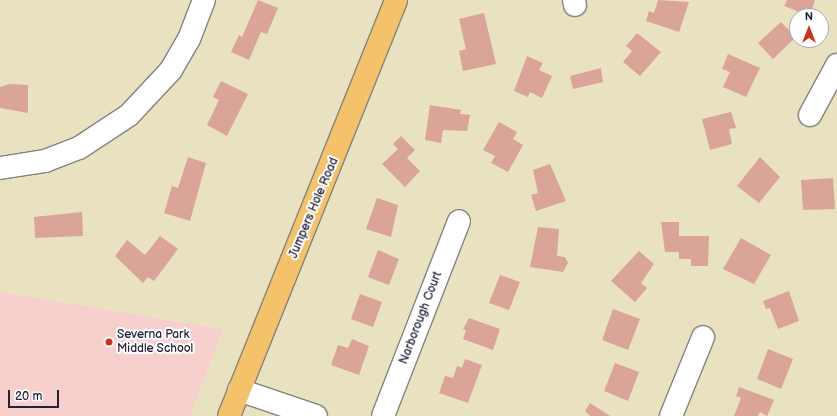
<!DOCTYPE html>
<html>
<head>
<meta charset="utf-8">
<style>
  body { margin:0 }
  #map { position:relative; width:837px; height:416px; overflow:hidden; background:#e9e2c1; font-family:"Balsamiq Sans",sans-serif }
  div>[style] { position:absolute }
  .built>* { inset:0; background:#f7d0ce }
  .building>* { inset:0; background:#daa499 }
  .roads { filter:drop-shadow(1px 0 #86827e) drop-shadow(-1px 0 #86827e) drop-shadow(0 1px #86827e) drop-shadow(0 -1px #86827e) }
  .minor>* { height:22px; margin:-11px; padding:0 11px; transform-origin:11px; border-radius:11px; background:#fff }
  .major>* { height:22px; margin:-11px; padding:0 11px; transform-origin:11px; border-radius:11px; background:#f3c26a }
  .dots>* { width:11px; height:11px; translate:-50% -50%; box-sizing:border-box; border:2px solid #fff; border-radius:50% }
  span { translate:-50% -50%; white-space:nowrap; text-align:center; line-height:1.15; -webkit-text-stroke:4px #fff; paint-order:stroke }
  .street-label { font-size:12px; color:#22223b }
  .poi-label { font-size:12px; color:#22223b }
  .left { translate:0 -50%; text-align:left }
  .north { position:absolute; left:789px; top:8px; width:40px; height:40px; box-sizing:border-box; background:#fff; border:1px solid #a7a7b1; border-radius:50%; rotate:0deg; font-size:11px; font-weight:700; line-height:16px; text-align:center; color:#22223b }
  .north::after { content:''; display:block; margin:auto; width:14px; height:18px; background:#c8321e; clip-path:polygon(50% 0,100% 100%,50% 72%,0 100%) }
  .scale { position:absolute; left:8px; top:390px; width:51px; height:18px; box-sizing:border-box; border:2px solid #22223b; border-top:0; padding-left:5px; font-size:12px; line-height:14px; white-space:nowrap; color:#22223b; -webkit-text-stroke:3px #fff; paint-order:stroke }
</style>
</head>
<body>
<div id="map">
  <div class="built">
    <div style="clip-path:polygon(0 292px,223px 329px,190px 416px,0 416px)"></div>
  </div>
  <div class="building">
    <div style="clip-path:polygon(258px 0,278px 8px,267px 34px,261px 32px,249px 60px,231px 52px,239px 35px,242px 37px)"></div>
    <div style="clip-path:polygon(658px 0,689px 2px,679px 32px,646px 21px,649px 11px,654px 13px)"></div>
    <div style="clip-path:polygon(787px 0,815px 0,810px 16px,784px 6px)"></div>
    <div style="clip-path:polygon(484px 13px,496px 64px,463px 71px,459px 51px,466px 49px,459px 19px)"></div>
    <div style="clip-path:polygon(781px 22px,796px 37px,773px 59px,758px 43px)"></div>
    <div style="clip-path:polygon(637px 33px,661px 52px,640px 76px,623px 62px,632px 51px,626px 46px)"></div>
    <div style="clip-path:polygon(728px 54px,760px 68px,746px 97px,723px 87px,730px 72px,722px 69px)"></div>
    <div style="clip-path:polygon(527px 56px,543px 63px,539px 70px,552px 76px,542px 98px,530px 92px,528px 97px,514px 91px)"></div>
    <div style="clip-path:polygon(601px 68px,603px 82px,573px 89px,570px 76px)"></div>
    <div style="clip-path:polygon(221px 81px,248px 94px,227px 136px,207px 125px,219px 100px,213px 97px)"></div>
    <div style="clip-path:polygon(10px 84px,28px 85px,28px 113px,0 108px,0 87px)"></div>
    <div style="clip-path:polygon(430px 105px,461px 110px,460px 114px,470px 115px,467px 131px,443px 130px,441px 143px,425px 140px)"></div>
    <div style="clip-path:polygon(731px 112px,736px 128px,729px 129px,732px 144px,710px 150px,702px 119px)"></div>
    <div style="clip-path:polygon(499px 122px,517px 132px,513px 139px,523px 145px,508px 172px,491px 163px,495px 156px,483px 150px)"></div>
    <div style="clip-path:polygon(401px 136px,415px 150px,407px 158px,420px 171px,405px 187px,382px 164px,398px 149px,393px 144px)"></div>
    <div style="clip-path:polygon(188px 157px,206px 163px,190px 221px,164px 213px,172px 186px,178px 188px)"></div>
    <div style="clip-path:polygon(760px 157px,780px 177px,759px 203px,737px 186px)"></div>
    <div style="clip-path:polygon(550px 164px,566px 201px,536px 211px,531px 195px,538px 193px,533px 170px)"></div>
    <div style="clip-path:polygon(833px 178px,835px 209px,803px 210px,801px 180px)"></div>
    <div style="clip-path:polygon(377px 198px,398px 205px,391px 237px,366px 229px)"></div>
    <div style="clip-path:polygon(82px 212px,83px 236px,35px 238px,34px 217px)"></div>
    <div style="clip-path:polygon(661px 222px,679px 222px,679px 236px,709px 236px,708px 266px,691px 266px,691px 259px,679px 259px,679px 252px,665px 252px)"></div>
    <div style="clip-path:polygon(538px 227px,559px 229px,557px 256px,565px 257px,568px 263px,563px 272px,530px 267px)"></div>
    <div style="clip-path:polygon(160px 236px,178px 249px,154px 281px,148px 277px,143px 283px,115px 256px,127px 240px,145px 255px)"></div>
    <div style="clip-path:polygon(741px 238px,771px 255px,754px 284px,723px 269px)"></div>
    <div style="clip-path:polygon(378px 250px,399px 259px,389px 285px,368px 277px)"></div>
    <div style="clip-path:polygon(639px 251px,654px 264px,641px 283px,647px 288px,635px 302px,611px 281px)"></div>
    <div style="clip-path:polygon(500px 275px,520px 282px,509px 310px,489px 303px)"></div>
    <div style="clip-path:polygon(789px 291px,799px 321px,778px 329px,770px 308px,766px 309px,763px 301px)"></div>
    <div style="clip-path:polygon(360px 294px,382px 302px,373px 327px,351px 319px)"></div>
    <div style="clip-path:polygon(613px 309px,640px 319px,628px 350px,602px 340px)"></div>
    <div style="clip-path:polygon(469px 318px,500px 329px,493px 350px,463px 339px,466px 330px,463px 329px)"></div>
    <div style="clip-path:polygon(352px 339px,369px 346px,359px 375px,331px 365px,338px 345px,348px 348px)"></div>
    <div style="clip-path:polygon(768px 349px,793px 359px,781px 389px,757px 379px)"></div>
    <div style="clip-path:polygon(465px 359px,482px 365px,468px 403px,439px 393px,445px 376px,453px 378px,457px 366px,462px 368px)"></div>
    <div style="clip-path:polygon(615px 363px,639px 372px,628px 401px,604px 391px)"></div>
    <div style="clip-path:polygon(739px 387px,774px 400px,767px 416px,760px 412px,758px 416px,734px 416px,741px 398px,736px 396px)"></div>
    <div style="clip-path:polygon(590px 403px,610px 416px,590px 416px,585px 411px)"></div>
  </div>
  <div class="roads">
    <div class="minor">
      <div style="left:574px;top:0;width:5px;rotate:79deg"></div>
      <div style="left:810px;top:115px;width:57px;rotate:-61.6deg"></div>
      <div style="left:0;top:168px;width:46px;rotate:-8.8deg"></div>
      <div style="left:45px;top:161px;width:36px;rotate:-21deg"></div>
      <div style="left:79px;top:148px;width:60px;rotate:-33.4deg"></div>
      <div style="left:129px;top:115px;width:62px;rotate:-47deg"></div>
      <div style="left:171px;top:70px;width:36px;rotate:-60deg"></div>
      <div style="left:189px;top:39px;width:42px;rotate:-69deg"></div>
      <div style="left:239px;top:390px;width:81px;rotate:18.7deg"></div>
      <div style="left:383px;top:416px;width:209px;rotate:-68.7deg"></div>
      <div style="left:671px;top:416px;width:85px;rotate:-67.9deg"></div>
    </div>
    <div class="major">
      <div style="left:229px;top:416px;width:448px;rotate:-68.1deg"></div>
    </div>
  </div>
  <div class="dots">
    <div style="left:109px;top:342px;background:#c8321e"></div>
  </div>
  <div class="street-label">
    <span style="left:314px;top:208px;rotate:-67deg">Jumpers Hole Road</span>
    <span style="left:421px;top:318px;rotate:-69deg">Narborough Court</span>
  </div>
  <div class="poi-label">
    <span class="left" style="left:117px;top:342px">Severna Park<br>Middle School</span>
  </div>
  <div class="north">N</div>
  <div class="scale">20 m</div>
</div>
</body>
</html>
